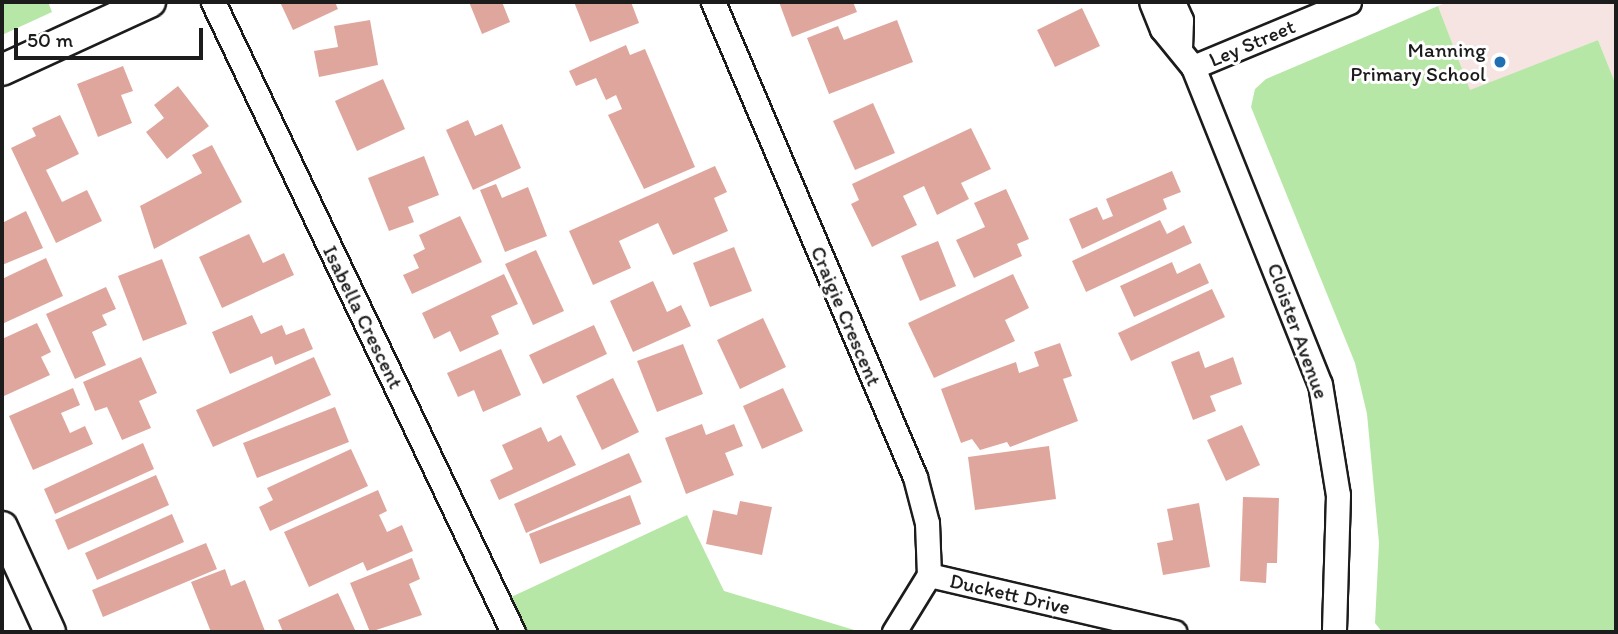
<!DOCTYPE html>
<html>
<head>
<meta charset="utf-8">
<style>
  body { margin:0 }
  #map { position:relative; width:1618px; height:634px; overflow:hidden; background:#fff; font-family:Itim,sans-serif }
  div>[style] { position:absolute }
  .built>* { inset:0; background:#f5e4e2 }
  .green>* { inset:0; background:#b7e7a6 }
  .building>* { inset:0; background:#dfa69d }
  .roads { filter:drop-shadow(2px 0 #1c1c1c) drop-shadow(-2px 0 #1c1c1c) drop-shadow(0 2px #1c1c1c) drop-shadow(0 -2px #1c1c1c) }
  .minor>* { height:23px; margin:-11.5px; padding:0 11.5px; transform-origin:11.5px; border-radius:11.5px; background:#fff }
  .tertiary>* { height:30px; margin:-15px; padding:0 15px; transform-origin:15px; border-radius:15px; background:#fff }
  .dots>* { width:19px; height:19px; translate:-50% -50%; box-sizing:border-box; border:4px solid #fff; border-radius:50% }
  span { translate:-50% -50%; white-space:nowrap; text-align:center; line-height:1.15; -webkit-text-stroke:6px #fff; paint-order:stroke }
  .street-label { font-size:21px; color:#1c1c1c }
  .poi-label { font-size:21px; color:#1c1c1c }
  .right { translate:-100% -50%; text-align:right }
  .frame { position:absolute; inset:0; border:4px solid #1c1c1c; pointer-events:none }
  .scale { position:absolute; left:14px; top:28px; width:189px; height:32px; box-sizing:border-box; border:4px solid #1c1c1c; border-top:0; padding-left:9px; font-size:21px; line-height:24px; white-space:nowrap; color:#1c1c1c; -webkit-text-stroke:5px #fff; paint-order:stroke }
</style>
</head>
<body>
<div id="map">
  <div class="built">
    <div style="clip-path:polygon(1448px 2px,1616px 2px,1616px 85px,1598px 40px,1470px 91px,1438px 6px)"></div>
  </div>
  <div class="green">
    <div style="clip-path:polygon(2px 2px,48px 2px,52px 12px,2px 35px)"></div>
    <div style="clip-path:polygon(1438px 6px,1470px 90px,1598px 40px,1616px 85px,1616px 632px,1382px 632px,1375px 623px,1379px 543px,1367px 414px,1355px 363px,1251px 107px,1255px 89px,1266px 79px)"></div>
    <div style="clip-path:polygon(687px 515px,724px 591px,861px 632px,522px 632px,507px 599px)"></div>
  </div>
  <div class="building">
    <div style="clip-path:polygon(280px 2px,335px 2px,338px 9px,293px 30px)"></div>
    <div style="clip-path:polygon(469px 2px,502px 2px,510px 22px,482px 34px)"></div>
    <div style="clip-path:polygon(574px 2px,631px 2px,639px 23px,590px 42px)"></div>
    <div style="clip-path:polygon(779px 2px,853px 2px,857px 12px,792px 37px)"></div>
    <div style="clip-path:polygon(1082px 8px,1100px 46px,1055px 67px,1037px 30px)"></div>
    <div style="clip-path:polygon(370px 20px,378px 65px,319px 77px,314px 51px,338px 47px,334px 26px)"></div>
    <div style="clip-path:polygon(897px 20px,913px 62px,829px 94px,807px 38px,838px 26px,844px 40px)"></div>
    <div style="clip-path:polygon(626px 45px,630px 55px,645px 49px,695px 167px,644px 189px,608px 115px,622px 109px,616px 95px,606px 100px,596px 78px,576px 86px,569px 71px)"></div>
    <div style="clip-path:polygon(123px 66px,133px 91px,121px 95px,132px 123px,98px 137px,77px 84px)"></div>
    <div style="clip-path:polygon(383px 79px,405px 129px,357px 151px,335px 101px)"></div>
    <div style="clip-path:polygon(178px 86px,209px 126px,167px 159px,146px 132px,164px 118px,154px 105px)"></div>
    <div style="clip-path:polygon(873px 103px,895px 153px,855px 170px,833px 121px)"></div>
    <div style="clip-path:polygon(60px 115px,79px 154px,46px 170px,62px 202px,87px 190px,102px 221px,56px 243px,11px 148px,36px 136px,32px 128px)"></div>
    <div style="clip-path:polygon(468px 120px,475px 136px,502px 124px,521px 168px,473px 190px,446px 130px)"></div>
    <div style="clip-path:polygon(971px 128px,991px 169px,961px 183px,969px 199px,937px 215px,924px 186px,903px 196px,917px 225px,872px 247px,851px 204px,859px 200px,852px 184px)"></div>
    <div style="clip-path:polygon(212px 145px,242px 202px,154px 249px,140px 206px,202px 173px,192px 155px)"></div>
    <div style="clip-path:polygon(424px 156px,439px 195px,408px 207px,414px 222px,389px 231px,368px 178px)"></div>
    <div style="clip-path:polygon(715px 166px,727px 192px,714px 198px,728px 231px,673px 255px,658px 223px,619px 241px,631px 268px,593px 285px,569px 231px)"></div>
    <div style="clip-path:polygon(1172px 171px,1181px 192px,1163px 199px,1167px 209px,1082px 249px,1069px 219px,1097px 207px,1103px 220px,1113px 216px,1106px 199px)"></div>
    <div style="clip-path:polygon(496px 184px,502px 198px,528px 187px,547px 236px,505px 252px,480px 190px)"></div>
    <div style="clip-path:polygon(1006px 189px,1029px 239px,1017px 244px,1022px 256px,974px 278px,956px 240px,985px 227px,974px 203px)"></div>
    <div style="clip-path:polygon(26px 211px,43px 248px,2px 265px,2px 223px)"></div>
    <div style="clip-path:polygon(460px 216px,482px 262px,412px 294px,403px 275px,419px 268px,413px 255px,425px 249px,419px 235px)"></div>
    <div style="clip-path:polygon(1160px 220px,1167px 234px,1184px 225px,1192px 243px,1086px 292px,1072px 261px)"></div>
    <div style="clip-path:polygon(249px 234px,263px 263px,284px 253px,294px 275px,222px 308px,199px 257px)"></div>
    <div style="clip-path:polygon(938px 241px,956px 286px,920px 301px,901px 256px)"></div>
    <div style="clip-path:polygon(734px 247px,752px 291px,710px 307px,693px 263px)"></div>
    <div style="clip-path:polygon(536px 250px,564px 311px,533px 325px,505px 264px)"></div>
    <div style="clip-path:polygon(46px 258px,63px 296px,2px 324px,2px 279px)"></div>
    <div style="clip-path:polygon(162px 259px,187px 324px,143px 341px,118px 276px)"></div>
    <div style="clip-path:polygon(1172px 262px,1177px 274px,1200px 263px,1209px 283px,1134px 317px,1120px 286px)"></div>
    <div style="clip-path:polygon(504px 274px,518px 304px,491px 316px,499px 334px,460px 352px,450px 331px,434px 339px,422px 313px)"></div>
    <div style="clip-path:polygon(1013px 274px,1029px 308px,1005px 320px,1015px 341px,934px 378px,908px 323px)"></div>
    <div style="clip-path:polygon(653px 281px,667px 312px,681px 305px,691px 326px,633px 352px,610px 301px)"></div>
    <div style="clip-path:polygon(106px 287px,116px 309px,102px 315px,107px 325px,92px 332px,106px 365px,75px 379px,46px 314px)"></div>
    <div style="clip-path:polygon(1212px 289px,1225px 317px,1131px 361px,1118px 333px)"></div>
    <div style="clip-path:polygon(252px 315px,261px 334px,282px 325px,286px 335px,304px 328px,313px 349px,275px 365px,272px 356px,230px 374px,212px 332px)"></div>
    <div style="clip-path:polygon(763px 318px,786px 367px,740px 389px,717px 340px)"></div>
    <div style="clip-path:polygon(37px 323px,51px 352px,41px 357px,50px 375px,4px 396px,2px 339px)"></div>
    <div style="clip-path:polygon(594px 325px,607px 354px,543px 384px,529px 355px)"></div>
    <div style="clip-path:polygon(1060px 343px,1072px 376px,1063px 379px,1078px 421px,1010px 447px,1007px 442px,980px 450px,972px 439px,961px 443px,941px 389px,1016px 362px,1019px 373px,1039px 366px,1034px 352px)"></div>
    <div style="clip-path:polygon(683px 344px,703px 394px,657px 412px,637px 361px)"></div>
    <div style="clip-path:polygon(501px 349px,521px 395px,483px 412px,474px 390px,458px 397px,447px 373px)"></div>
    <div style="clip-path:polygon(1199px 351px,1205px 368px,1233px 357px,1242px 384px,1210px 396px,1216px 411px,1193px 420px,1171px 362px)"></div>
    <div style="clip-path:polygon(141px 357px,157px 393px,139px 401px,151px 428px,122px 440px,107px 407px,95px 411px,83px 382px)"></div>
    <div style="clip-path:polygon(314px 357px,331px 395px,213px 447px,196px 410px)"></div>
    <div style="clip-path:polygon(613px 378px,639px 432px,602px 450px,576px 396px)"></div>
    <div style="clip-path:polygon(73px 388px,80px 405px,61px 413px,70px 433px,85px 426px,93px 444px,33px 470px,9px 416px)"></div>
    <div style="clip-path:polygon(783px 388px,803px 431px,762px 449px,743px 406px)"></div>
    <div style="clip-path:polygon(335px 407px,349px 442px,257px 478px,243px 443px)"></div>
    <div style="clip-path:polygon(702px 424px,706px 435px,734px 424px,743px 446px,725px 453px,734px 475px,686px 494px,665px 438px)"></div>
    <div style="clip-path:polygon(1242px 425px,1260px 465px,1226px 481px,1207px 440px)"></div>
    <div style="clip-path:polygon(541px 427px,548px 442px,561px 435px,576px 465px,499px 500px,490px 480px,513px 469px,502px 445px)"></div>
    <div style="clip-path:polygon(143px 443px,154px 469px,55px 514px,44px 489px)"></div>
    <div style="clip-path:polygon(1049px 446px,1056px 499px,975px 510px,968px 457px)"></div>
    <div style="clip-path:polygon(351px 449px,368px 486px,270px 531px,259px 507px,273px 500px,267px 488px)"></div>
    <div style="clip-path:polygon(629px 453px,642px 482px,526px 533px,514px 504px)"></div>
    <div style="clip-path:polygon(156px 475px,169px 505px,68px 550px,55px 520px)"></div>
    <div style="clip-path:polygon(378px 490px,387px 511px,379px 515px,387px 532px,402px 525px,413px 551px,367px 571px,363px 562px,309px 587px,284px 532px)"></div>
    <div style="clip-path:polygon(630px 495px,641px 524px,540px 564px,529px 534px)"></div>
    <div style="clip-path:polygon(1243px 497px,1279px 498px,1277px 563px,1267px 563px,1266px 583px,1240px 581px)"></div>
    <div style="clip-path:polygon(740px 501px,772px 507px,762px 555px,706px 544px,713px 510px,737px 515px)"></div>
    <div style="clip-path:polygon(1199px 503px,1210px 567px,1163px 575px,1157px 543px,1173px 540px,1167px 509px)"></div>
    <div style="clip-path:polygon(172px 514px,184px 542px,97px 580px,85px 553px)"></div>
    <div style="clip-path:polygon(206px 543px,217px 569px,103px 617px,92px 590px)"></div>
    <div style="clip-path:polygon(412px 558px,420px 579px,409px 584px,422px 615px,370px 632px,350px 583px)"></div>
    <div style="clip-path:polygon(225px 569px,231px 586px,245px 580px,265px 631px,211px 632px,191px 582px)"></div>
    <div style="clip-path:polygon(338px 593px,356px 632px,283px 632px,278px 620px)"></div>
  </div>
  <div class="roads">
    <div class="minor">
      <div style="left:213px;top:2px;width:698px;rotate:64.54deg"></div>
      <div style="left:713px;top:2px;width:516px;rotate:66.96deg"></div>
      <div style="left:915px;top:477px;width:48px;rotate:75.4deg"></div>
      <div style="left:927px;top:523px;width:52px;rotate:87.8deg"></div>
      <div style="left:929px;top:575px;width:67px;rotate:121.6deg"></div>
      <div style="left:1151px;top:2px;width:29px;rotate:68deg"></div>
      <div style="left:1162px;top:29px;width:49px;rotate:50.8deg"></div>
      <div style="left:1193px;top:67px;width:341px;rotate:68.2deg"></div>
      <div style="left:1320px;top:384px;width:112px;rotate:80.8deg"></div>
      <div style="left:1338px;top:495px;width:137px;rotate:91.7deg"></div>
      <div style="left:1173px;top:2px;width:20px;rotate:66deg"></div>
      <div style="left:1181px;top:20px;width:27px;rotate:92deg"></div>
      <div style="left:1193px;top:67px;width:169px;rotate:-22.6deg"></div>
      <div style="left:929px;top:575px;width:252px;rotate:13.1deg"></div>
    </div>
    <div class="tertiary">
      <div style="left:2px;top:70px;width:163px;rotate:-24.7deg"></div>
      <div style="left:2px;top:527px;width:115px;rotate:65.4deg"></div>
    </div>
  </div>
  <div class="dots">
    <div style="left:1500px;top:62px;background:#1f6fb2"></div>
  </div>
  <div class="street-label">
    <span style="left:1252px;top:43px;rotate:-23deg">Ley Street</span>
    <span style="left:846px;top:316px;rotate:67deg">Craigie Crescent</span>
    <span style="left:363px;top:317px;rotate:64deg">Isabella Crescent</span>
    <span style="left:1298px;top:331px;rotate:70deg">Cloister Avenue</span>
    <span style="left:1010px;top:594px;rotate:13deg">Duckett Drive</span>
  </div>
  <div class="poi-label">
    <span class="right" style="left:1486px;top:62px">Manning<br>Primary School</span>
  </div>
  <div class="frame"></div>
  <div class="scale">50 m</div>
</div>
</body>
</html>
